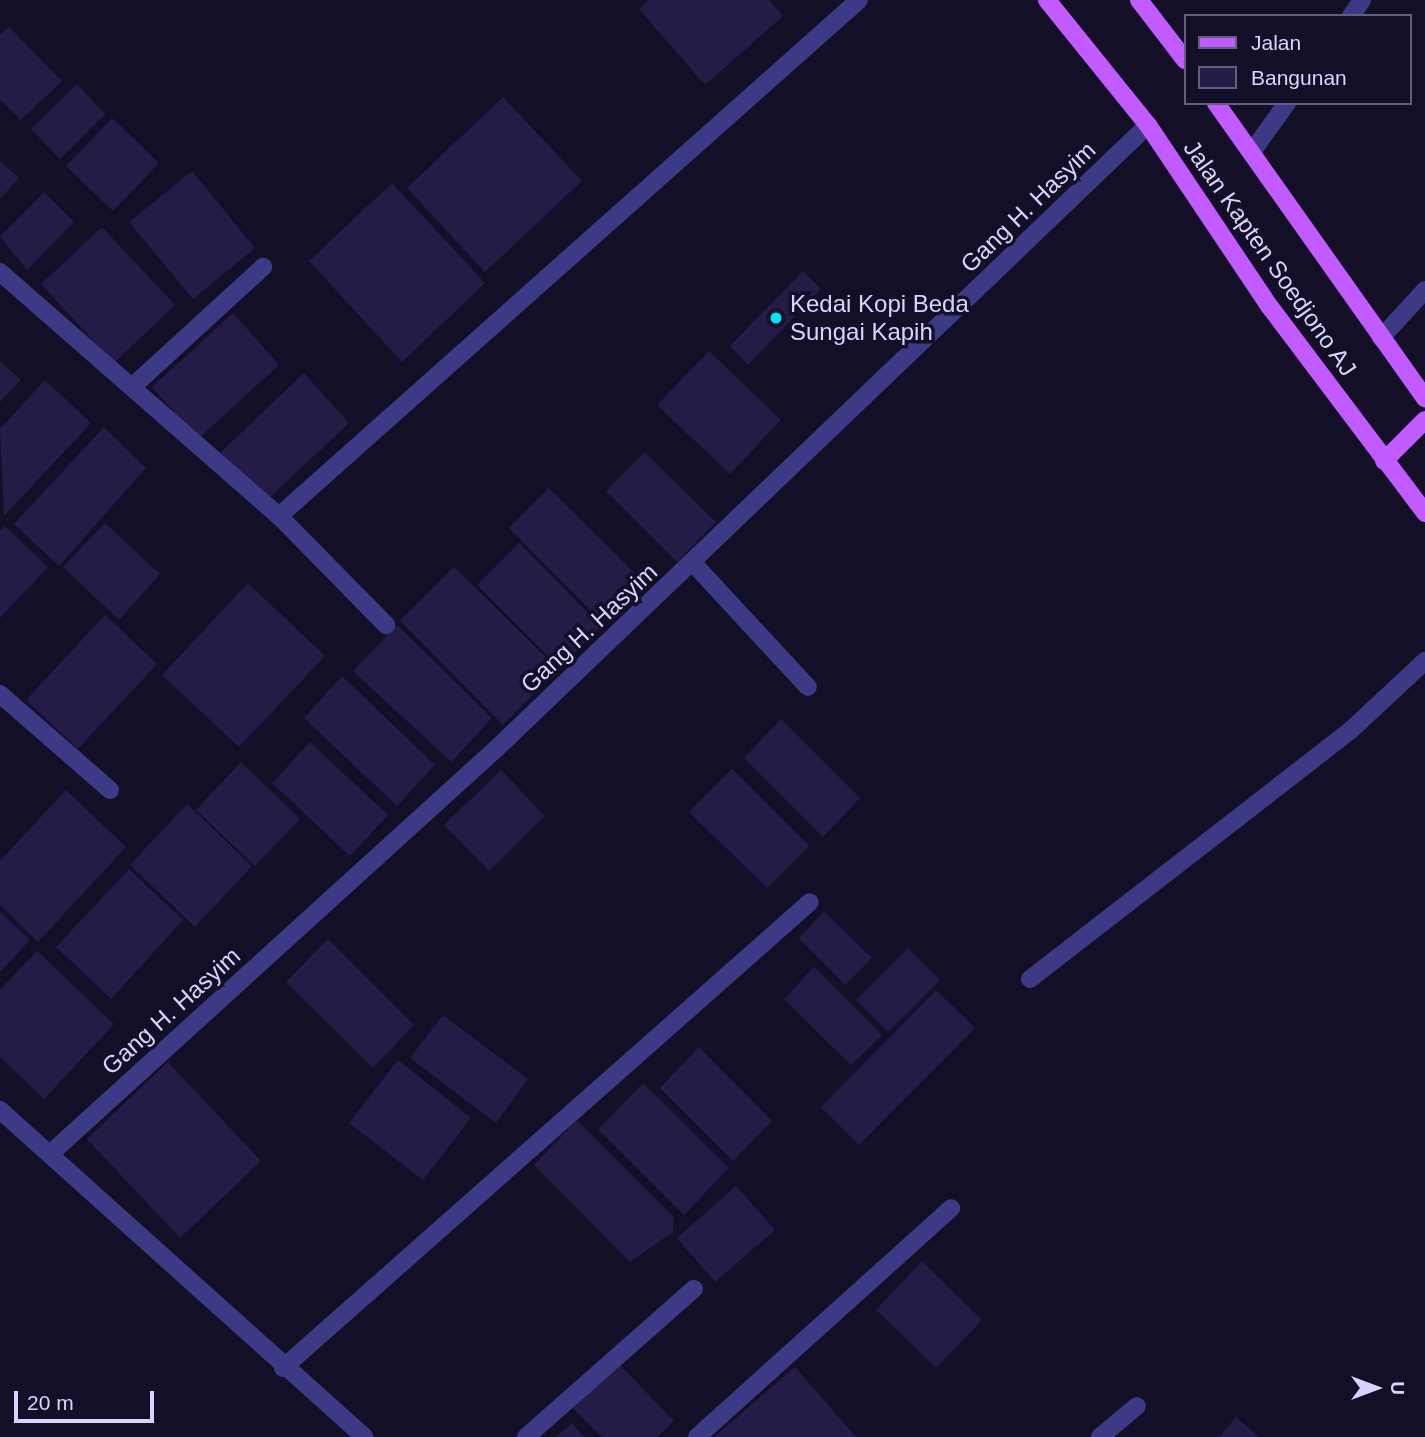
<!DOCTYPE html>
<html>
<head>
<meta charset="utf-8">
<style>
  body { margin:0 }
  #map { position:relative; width:1425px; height:1437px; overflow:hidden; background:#130f26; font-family:Helvetica,sans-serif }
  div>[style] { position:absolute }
  .building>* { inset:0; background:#241b47 }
  .minor>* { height:18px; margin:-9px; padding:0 9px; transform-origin:9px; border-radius:9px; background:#3d3a85 }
  .major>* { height:18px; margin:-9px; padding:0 9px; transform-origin:9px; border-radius:9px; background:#c25bff }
  .dots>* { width:19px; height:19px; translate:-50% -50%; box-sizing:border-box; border:4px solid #130f26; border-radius:50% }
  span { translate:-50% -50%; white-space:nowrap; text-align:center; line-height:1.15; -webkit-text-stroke:7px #130f26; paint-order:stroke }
  .street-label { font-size:24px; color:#d9d4ff }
  .poi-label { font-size:24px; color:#d9d4ff }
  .left { translate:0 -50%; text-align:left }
  .legend { position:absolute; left:1184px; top:14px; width:228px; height:91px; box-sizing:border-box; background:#130f26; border:2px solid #625e7d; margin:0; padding:9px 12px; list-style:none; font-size:21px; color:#d9d4ff }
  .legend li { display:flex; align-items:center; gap:14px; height:35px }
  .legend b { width:35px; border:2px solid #625e7d }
  .north { position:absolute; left:1341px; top:1353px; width:70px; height:70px; -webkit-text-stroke:5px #130f26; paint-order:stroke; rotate:90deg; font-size:19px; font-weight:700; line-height:28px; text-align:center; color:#d9d4ff }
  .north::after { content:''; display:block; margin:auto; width:24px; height:32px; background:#d9d4ff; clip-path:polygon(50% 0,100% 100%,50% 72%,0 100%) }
  .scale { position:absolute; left:14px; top:1391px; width:140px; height:32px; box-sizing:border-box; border:4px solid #d9d4ff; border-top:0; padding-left:9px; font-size:21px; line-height:24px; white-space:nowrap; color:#d9d4ff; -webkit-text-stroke:5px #130f26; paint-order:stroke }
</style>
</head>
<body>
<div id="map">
  <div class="building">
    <div style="clip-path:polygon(649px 0,769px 0,783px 16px,705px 85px,639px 9px)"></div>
    <div style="clip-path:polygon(9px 27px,62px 81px,21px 120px,0 99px,0 35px)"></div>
    <div style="clip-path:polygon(77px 84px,105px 114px,60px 159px,31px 129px)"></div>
    <div style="clip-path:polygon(503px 97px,582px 181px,485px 272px,407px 188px)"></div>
    <div style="clip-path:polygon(112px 118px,159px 163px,113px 211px,66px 166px)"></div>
    <div style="clip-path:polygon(0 161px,19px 178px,0 199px)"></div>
    <div style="clip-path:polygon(192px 171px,255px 248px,193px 299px,129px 222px)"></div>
    <div style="clip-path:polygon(392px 183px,485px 283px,402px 362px,309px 261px)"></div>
    <div style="clip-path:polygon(44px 192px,74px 222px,27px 270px,0 237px)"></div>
    <div style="clip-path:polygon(102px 227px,175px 305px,114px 363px,41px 284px)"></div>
    <div style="clip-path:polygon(803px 271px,821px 289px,748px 365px,730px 346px)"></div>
    <div style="clip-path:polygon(233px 313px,279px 365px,198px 439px,152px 387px)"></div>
    <div style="clip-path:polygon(709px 351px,781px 420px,730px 474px,657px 405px)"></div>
    <div style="clip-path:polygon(0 361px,21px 380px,0 402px)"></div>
    <div style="clip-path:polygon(304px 373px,349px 423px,265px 502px,220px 453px)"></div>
    <div style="clip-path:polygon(45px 380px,91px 423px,4px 516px,0 429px)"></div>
    <div style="clip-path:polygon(104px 427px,146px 468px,59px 566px,14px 524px)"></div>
    <div style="clip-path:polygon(645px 452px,716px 522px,677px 562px,606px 491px)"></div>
    <div style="clip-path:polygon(549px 488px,643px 581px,602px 622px,509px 528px)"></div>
    <div style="clip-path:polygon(105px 523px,160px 574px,119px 620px,63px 567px)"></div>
    <div style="clip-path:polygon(5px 526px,48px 567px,0 618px,0 531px)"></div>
    <div style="clip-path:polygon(519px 543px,601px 626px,560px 668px,477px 585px)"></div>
    <div style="clip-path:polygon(454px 567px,558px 669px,503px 725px,400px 621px)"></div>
    <div style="clip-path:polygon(248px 583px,325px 656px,239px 747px,162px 675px)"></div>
    <div style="clip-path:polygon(105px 615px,157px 664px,78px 749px,26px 700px)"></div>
    <div style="clip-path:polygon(397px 625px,492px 718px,451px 762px,353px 671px)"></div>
    <div style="clip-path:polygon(342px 676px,435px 765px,397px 806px,304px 718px)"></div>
    <div style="clip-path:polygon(781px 719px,860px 798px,823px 837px,744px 758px)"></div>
    <div style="clip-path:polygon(310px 742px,388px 815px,350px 856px,272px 783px)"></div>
    <div style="clip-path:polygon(241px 762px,300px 819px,255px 866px,196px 810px)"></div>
    <div style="clip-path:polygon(732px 769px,809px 846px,767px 888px,689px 812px)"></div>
    <div style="clip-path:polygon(501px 770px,545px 816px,489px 871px,444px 825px)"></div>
    <div style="clip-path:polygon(66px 790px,126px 847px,38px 942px,0 905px,0 861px)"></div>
    <div style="clip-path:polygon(187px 804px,252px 866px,195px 927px,130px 865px)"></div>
    <div style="clip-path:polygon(129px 869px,183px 920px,111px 999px,56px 947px)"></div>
    <div style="clip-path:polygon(824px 911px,872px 958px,845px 985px,799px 938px)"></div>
    <div style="clip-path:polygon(0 912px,30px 940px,0 972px)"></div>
    <div style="clip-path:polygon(328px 939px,414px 1025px,373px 1068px,286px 982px)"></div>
    <div style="clip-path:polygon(908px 948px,940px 980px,888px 1032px,856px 1000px)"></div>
    <div style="clip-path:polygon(37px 951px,114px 1024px,44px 1099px,0 1057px,0 990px)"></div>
    <div style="clip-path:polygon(814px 967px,882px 1035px,851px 1065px,784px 999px)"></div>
    <div style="clip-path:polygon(936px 990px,975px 1028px,859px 1145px,821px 1107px)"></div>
    <div style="clip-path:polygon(443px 1015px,528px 1079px,496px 1123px,410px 1058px)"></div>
    <div style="clip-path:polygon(699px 1047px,772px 1121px,733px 1161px,660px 1088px)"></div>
    <div style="clip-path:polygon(398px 1060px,471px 1118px,423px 1180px,349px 1123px)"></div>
    <div style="clip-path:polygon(168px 1062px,261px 1161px,180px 1238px,87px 1139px)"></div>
    <div style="clip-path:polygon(643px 1083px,729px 1168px,684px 1215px,598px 1129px)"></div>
    <div style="clip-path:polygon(577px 1120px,674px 1217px,673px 1232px,630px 1262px,534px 1165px)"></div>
    <div style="clip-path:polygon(736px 1186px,775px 1230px,715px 1282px,677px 1238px)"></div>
    <div style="clip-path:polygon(922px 1261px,982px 1320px,936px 1368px,876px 1310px)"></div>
    <div style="clip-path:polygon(618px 1363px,674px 1421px,657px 1437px,602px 1437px,573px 1408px)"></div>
    <div style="clip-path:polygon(795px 1367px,856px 1437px,714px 1437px)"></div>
    <div style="clip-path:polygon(1236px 1417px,1259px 1437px,1219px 1437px)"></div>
    <div style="clip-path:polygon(572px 1423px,584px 1437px,556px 1437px)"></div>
  </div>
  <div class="minor">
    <div style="left:1351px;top:16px;width:19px;rotate:-55deg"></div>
    <div style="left:1251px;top:153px;width:62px;rotate:-54.2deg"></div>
    <div style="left:0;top:272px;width:371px;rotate:41.2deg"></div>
    <div style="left:279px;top:516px;width:776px;rotate:-41.66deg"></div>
    <div style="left:1381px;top:338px;width:65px;rotate:-47.5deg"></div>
    <div style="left:132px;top:387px;width:178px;rotate:-42.5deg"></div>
    <div style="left:279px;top:516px;width:153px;rotate:45.5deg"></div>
    <div style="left:693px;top:563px;width:169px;rotate:47.2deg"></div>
    <div style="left:0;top:694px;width:146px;rotate:41.1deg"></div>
    <div style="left:1030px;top:979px;width:408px;rotate:-37.8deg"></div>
    <div style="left:1352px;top:729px;width:100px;rotate:-43deg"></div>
    <div style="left:0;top:1110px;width:490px;rotate:41.9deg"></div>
    <div style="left:50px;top:1154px;width:604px;rotate:-42.25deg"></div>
    <div style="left:497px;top:748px;width:901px;rotate:-43.74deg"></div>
    <div style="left:283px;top:1368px;width:703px;rotate:-41.48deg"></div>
    <div style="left:526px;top:1437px;width:224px;rotate:-41.4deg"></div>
    <div style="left:697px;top:1437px;width:342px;rotate:-42deg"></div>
    <div style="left:1100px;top:1437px;width:48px;rotate:-40deg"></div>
  </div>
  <div class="major">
    <div style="left:1047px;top:0;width:161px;rotate:51.1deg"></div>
    <div style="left:1148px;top:125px;width:219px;rotate:56.2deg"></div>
    <div style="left:1270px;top:307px;width:258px;rotate:53deg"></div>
    <div style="left:1139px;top:0;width:76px;rotate:52.5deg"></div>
    <div style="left:1216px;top:103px;width:362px;rotate:54.7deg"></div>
    <div style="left:1384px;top:461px;width:58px;rotate:-45deg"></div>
  </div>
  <div class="dots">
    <div style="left:776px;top:318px;background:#00e5ff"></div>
  </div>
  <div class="street-label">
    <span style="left:1028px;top:207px;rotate:-44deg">Gang H. Hasyim</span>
    <span style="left:1270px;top:258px;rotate:55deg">Jalan Kapten Soedjono AJ</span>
    <span style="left:589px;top:628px;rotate:-43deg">Gang H. Hasyim</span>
    <span style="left:171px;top:1011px;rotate:-42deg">Gang H. Hasyim</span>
  </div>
  <div class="poi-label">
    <span class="left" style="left:790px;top:318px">Kedai Kopi Beda<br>Sungai Kapih</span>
  </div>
  <ul class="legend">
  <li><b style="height:9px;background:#c25bff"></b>Jalan</li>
  <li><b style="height:19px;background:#241b47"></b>Bangunan</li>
  </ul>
  <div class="north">U</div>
  <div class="scale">20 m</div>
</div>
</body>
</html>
